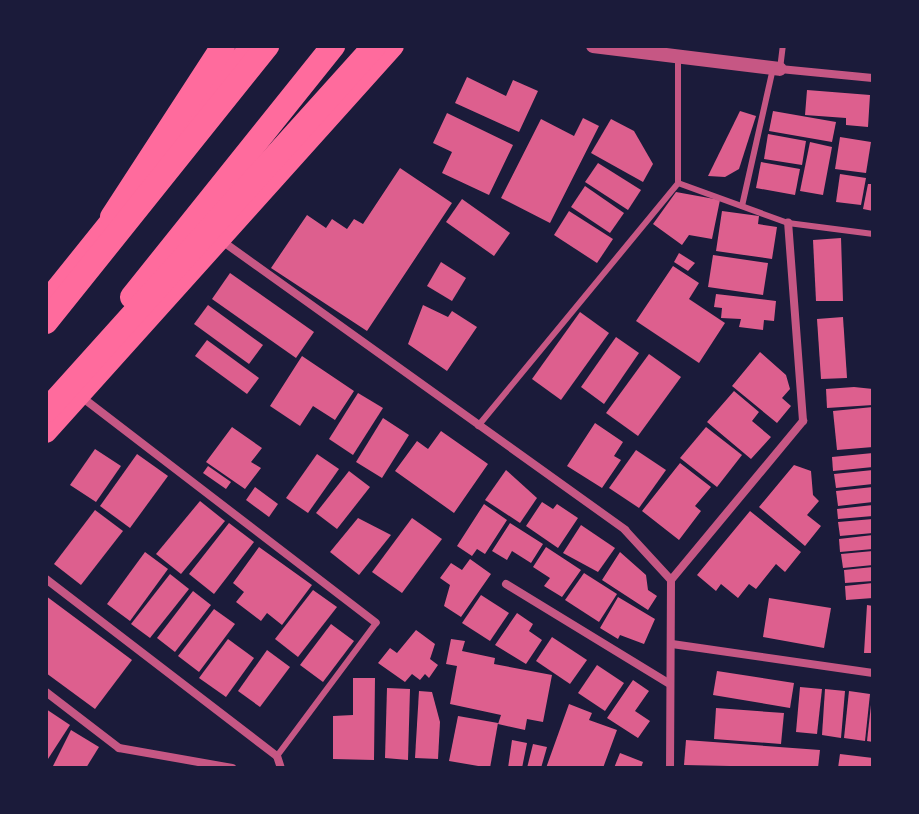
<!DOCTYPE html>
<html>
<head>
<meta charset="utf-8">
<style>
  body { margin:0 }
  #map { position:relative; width:919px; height:814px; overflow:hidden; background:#1b1b3a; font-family:Signika,sans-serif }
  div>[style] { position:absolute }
  .building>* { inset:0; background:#dd5f8e }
  .service>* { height:6px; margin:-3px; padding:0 3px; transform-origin:3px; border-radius:3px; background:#c65784 }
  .minor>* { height:8px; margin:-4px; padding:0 4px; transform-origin:4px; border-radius:4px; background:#c65784 }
  .tertiary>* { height:14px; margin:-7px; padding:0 7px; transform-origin:7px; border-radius:7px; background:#c65784 }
  .trunk>* { height:22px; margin:-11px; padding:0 11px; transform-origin:11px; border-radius:11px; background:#ff6b9d }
  .motorway>* { height:24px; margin:-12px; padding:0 12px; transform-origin:12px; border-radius:12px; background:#ff6b9d }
  span { translate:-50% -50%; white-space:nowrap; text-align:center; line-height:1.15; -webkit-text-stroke:6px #1b1b3a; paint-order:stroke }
  .frame { position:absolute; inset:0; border:48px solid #1b1b3a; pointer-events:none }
</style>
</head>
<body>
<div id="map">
  <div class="building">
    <div style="clip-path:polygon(467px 77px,506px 96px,513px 80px,538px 91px,519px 132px,455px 103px)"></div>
    <div style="clip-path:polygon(807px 90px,870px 95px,868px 127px,846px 125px,846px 118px,805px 115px)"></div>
    <div style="clip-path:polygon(740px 111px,756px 116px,739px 169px,725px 177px,708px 176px)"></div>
    <div style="clip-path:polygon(773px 111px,836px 122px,832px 142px,769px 131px)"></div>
    <div style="clip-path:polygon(447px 113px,513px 145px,489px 195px,442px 173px,452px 152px,433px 143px)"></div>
    <div style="clip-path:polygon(583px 118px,599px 126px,550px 223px,501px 198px,541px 119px,574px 136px)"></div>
    <div style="clip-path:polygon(611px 119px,634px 131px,653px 164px,643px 182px,591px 153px)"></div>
    <div style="clip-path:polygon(768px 134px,806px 141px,802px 165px,764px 159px)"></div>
    <div style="clip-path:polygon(840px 137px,871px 142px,866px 173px,835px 169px)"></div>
    <div style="clip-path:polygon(810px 142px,832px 147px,823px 195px,800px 191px)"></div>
    <div style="clip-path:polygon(761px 162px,800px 169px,795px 195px,756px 188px)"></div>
    <div style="clip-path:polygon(598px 163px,641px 190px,628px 210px,585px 182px)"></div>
    <div style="clip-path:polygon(400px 168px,452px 203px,367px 331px,271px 268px,307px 215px,326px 228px,332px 219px,347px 229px,354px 219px,363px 224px)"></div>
    <div style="clip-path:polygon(840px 174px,866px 178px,861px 205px,836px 202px)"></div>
    <div style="clip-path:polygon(868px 184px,873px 184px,873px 211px,863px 209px)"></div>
    <div style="clip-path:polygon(585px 186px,624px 213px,610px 233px,571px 207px)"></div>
    <div style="clip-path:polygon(676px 192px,720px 200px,712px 239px,689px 235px,682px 245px,653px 224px)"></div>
    <div style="clip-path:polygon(462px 199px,510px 233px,494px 256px,446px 222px)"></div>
    <div style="clip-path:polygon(569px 211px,613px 239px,597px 263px,554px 235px)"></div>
    <div style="clip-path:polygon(722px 211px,759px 216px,758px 224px,777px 227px,772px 259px,716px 251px)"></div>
    <div style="clip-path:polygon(841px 238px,843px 301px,816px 301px,813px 240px)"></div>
    <div style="clip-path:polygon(679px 253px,695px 263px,688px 271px,674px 262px)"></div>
    <div style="clip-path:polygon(713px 255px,768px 263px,763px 295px,708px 287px)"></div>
    <div style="clip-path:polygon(441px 262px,466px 278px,452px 301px,427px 286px)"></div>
    <div style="clip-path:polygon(673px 266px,699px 283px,689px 299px,725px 323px,699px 363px,636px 321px)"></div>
    <div style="clip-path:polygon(230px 273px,314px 332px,296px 358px,212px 299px)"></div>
    <div style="clip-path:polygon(716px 294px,776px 301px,774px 321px,764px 320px,763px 330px,739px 327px,741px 319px,721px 318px,722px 308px,714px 307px)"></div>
    <div style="clip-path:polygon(208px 305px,263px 345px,249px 364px,194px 324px)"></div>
    <div style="clip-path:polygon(423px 305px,448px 317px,452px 311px,477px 327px,447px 371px,408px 344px)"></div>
    <div style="clip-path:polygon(580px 312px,609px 333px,561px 400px,532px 379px)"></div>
    <div style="clip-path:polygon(843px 317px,847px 378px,821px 379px,817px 319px)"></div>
    <div style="clip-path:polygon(616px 337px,639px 353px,604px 404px,581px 387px)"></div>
    <div style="clip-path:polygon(207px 340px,259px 378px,247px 394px,195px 356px)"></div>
    <div style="clip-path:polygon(760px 352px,786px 375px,790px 389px,782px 398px,791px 406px,777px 423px,732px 386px)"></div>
    <div style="clip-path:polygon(649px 354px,681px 377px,638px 436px,606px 413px)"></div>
    <div style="clip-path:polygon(302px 356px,354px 391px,335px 420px,313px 406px,300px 426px,270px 406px)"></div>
    <div style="clip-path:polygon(854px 387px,873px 389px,873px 405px,827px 408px,826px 389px)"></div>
    <div style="clip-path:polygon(734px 391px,759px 412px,752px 421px,771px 437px,751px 459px,707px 422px)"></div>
    <div style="clip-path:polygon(358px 393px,383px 408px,353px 455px,329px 439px)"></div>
    <div style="clip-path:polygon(873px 407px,873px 447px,837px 450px,833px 411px)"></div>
    <div style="clip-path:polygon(383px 418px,409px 435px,382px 478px,356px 462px)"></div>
    <div style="clip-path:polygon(595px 423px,623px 442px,614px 456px,621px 460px,602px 488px,567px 466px)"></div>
    <div style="clip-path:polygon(232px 427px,262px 448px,251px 462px,261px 468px,245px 489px,206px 462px)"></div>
    <div style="clip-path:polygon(706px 427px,742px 455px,717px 487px,680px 458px)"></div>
    <div style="clip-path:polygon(441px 431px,488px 464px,454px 513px,395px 471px,417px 441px,428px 449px)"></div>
    <div style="clip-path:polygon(95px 449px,121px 466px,96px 502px,70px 485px)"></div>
    <div style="clip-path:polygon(636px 450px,666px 470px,639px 508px,609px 488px)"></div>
    <div style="clip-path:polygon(873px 453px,873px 467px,833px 471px,832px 457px)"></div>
    <div style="clip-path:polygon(137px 454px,168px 476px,130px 528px,100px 506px)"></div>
    <div style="clip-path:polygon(317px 454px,339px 469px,308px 513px,286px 498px)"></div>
    <div style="clip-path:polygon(680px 463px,711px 487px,695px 506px,701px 511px,679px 540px,642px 511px)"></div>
    <div style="clip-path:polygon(794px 465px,811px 471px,813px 495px,819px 501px,807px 515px,821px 526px,805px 546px,759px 507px)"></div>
    <div style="clip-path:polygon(208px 466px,231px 482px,226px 489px,203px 473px)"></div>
    <div style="clip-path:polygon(506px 470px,537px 498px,520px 523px,485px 500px)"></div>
    <div style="clip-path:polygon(873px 470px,873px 484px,836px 488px,834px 474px)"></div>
    <div style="clip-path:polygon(349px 471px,370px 487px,337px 529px,316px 513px)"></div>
    <div style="clip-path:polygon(255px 487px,278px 504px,269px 517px,246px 500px)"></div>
    <div style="clip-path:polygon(873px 487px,873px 502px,838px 506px,836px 491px)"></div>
    <div style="clip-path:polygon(200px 501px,225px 521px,181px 574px,156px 554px)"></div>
    <div style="clip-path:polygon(542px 502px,553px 509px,557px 504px,578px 518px,558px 548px,526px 526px)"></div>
    <div style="clip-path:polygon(484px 504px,507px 520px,485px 554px,477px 549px,472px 556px,457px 546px)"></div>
    <div style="clip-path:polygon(873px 505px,873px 516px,838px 519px,837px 509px)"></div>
    <div style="clip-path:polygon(95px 510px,123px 531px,81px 585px,54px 564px)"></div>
    <div style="clip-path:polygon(750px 511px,801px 552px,785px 572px,776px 564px,756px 589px,749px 584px,738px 598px,721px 584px,716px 591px,697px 575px)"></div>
    <div style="clip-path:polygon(358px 518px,391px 535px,359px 575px,330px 552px)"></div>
    <div style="clip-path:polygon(412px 518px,442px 539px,402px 593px,372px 572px)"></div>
    <div style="clip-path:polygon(873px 519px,873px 533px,840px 536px,838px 522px)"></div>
    <div style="clip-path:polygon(229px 523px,254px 542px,214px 594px,189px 574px)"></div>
    <div style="clip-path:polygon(510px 523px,543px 544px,531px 563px,512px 551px,507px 560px,492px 551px)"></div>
    <div style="clip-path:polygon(581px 525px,615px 548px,598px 572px,563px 553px)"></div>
    <div style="clip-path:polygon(873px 535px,873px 549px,840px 552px,839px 539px)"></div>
    <div style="clip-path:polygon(259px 547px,312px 585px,282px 625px,267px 613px,261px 621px,236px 602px,244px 592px,233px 583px)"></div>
    <div style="clip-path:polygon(546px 547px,581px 570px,562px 597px,544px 586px,550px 578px,533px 567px)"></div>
    <div style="clip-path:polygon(873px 551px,873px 565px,843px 568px,841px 554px)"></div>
    <div style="clip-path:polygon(145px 552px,168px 569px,130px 621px,107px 604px)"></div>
    <div style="clip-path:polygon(620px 552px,646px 575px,648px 590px,657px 596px,648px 610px,602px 580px)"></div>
    <div style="clip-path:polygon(470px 559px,491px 574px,461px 617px,444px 606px,450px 585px,440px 578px,451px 563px,462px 570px)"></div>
    <div style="clip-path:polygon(873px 567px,873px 581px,845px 583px,844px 570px)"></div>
    <div style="clip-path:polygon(584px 573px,617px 594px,599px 622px,565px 600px)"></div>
    <div style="clip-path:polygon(170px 574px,189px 589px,150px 638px,131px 624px)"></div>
    <div style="clip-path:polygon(873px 583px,873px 598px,846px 600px,845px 586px)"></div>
    <div style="clip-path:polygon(313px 590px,337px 607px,298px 657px,275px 639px)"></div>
    <div style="clip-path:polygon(193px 591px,211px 605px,175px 652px,157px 638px)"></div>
    <div style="clip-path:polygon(481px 595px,509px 613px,490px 641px,462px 623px)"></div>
    <div style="clip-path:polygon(46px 596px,132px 660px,95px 709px,46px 673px)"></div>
    <div style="clip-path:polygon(618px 597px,655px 619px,644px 644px,620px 635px,618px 639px,600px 628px)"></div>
    <div style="clip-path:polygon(769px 598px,831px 608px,824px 648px,763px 637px)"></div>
    <div style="clip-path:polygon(867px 605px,873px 606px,873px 653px,864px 653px)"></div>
    <div style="clip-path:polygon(214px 609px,235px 624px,199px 672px,178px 656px)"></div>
    <div style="clip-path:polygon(517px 613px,533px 624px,529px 631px,542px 640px,526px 664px,495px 645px)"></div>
    <div style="clip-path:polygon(331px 624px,354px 641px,323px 682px,300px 665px)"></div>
    <div style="clip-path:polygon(416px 630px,435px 644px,430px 659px,438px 665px,429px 678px,425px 674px,420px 680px,412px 674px,405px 682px,378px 663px,390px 648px,397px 653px)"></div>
    <div style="clip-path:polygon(552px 637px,587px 660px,570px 684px,536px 661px)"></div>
    <div style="clip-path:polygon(228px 639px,254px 658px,226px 697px,199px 678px)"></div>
    <div style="clip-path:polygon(451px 639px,465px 641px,462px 651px,495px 658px,494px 664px,552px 675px,543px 722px,527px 719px,525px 730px,498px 724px,501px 715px,450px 704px,457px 666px,446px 664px)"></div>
    <div style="clip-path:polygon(267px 650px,290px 667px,260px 707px,238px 691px)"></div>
    <div style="clip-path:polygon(597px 665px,624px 683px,605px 711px,578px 693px)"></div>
    <div style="clip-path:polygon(717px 671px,794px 683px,790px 708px,713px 695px)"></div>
    <div style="clip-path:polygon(353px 678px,375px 678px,374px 760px,333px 759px,333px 716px,353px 715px)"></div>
    <div style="clip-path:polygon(633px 680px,649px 691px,635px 711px,650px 721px,638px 738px,607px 718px)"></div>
    <div style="clip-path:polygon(800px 687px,822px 689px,817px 734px,796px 732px)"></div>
    <div style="clip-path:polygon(387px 688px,410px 689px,408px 760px,385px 758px)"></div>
    <div style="clip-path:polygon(825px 689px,845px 691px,841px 738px,822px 735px)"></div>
    <div style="clip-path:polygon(419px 691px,432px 692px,440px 722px,438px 759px,415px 758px)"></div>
    <div style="clip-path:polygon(849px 691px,870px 694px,865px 741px,844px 738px)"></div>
    <div style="clip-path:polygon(569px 704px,592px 713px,589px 720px,617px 730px,603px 768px,546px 768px)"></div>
    <div style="clip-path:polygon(871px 705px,873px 706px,873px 742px,867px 741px)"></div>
    <div style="clip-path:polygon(716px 708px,784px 713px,781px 744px,714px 739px)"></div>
    <div style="clip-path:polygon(46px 709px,70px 725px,46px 762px)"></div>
    <div style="clip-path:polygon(458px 716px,498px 723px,490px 768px,449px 761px)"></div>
    <div style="clip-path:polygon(71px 730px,99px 747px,86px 768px,52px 768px)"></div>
    <div style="clip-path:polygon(512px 740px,527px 743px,522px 768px,508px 768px)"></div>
    <div style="clip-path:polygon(686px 740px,820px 750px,818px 768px,684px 765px)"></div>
    <div style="clip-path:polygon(533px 744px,547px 747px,541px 768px,527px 768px)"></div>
    <div style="clip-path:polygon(620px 753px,643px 762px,641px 768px,614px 768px)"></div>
    <div style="clip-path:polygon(840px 754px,873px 758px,873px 768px,838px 768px)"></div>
  </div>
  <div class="service">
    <div style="left:678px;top:59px;width:124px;rotate:90deg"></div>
    <div style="left:678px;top:183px;width:117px;rotate:20deg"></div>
    <div style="left:788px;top:223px;width:86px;rotate:7.4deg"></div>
    <div style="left:780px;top:69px;width:23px;rotate:-83deg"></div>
    <div style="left:742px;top:206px;width:141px;rotate:-77.3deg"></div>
    <div style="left:478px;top:426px;width:315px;rotate:-50.5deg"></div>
    <div style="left:277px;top:756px;width:166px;rotate:-53.3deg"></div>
  </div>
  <div class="minor">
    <div style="left:780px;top:69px;width:93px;rotate:5.5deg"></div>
    <div style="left:222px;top:241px;width:496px;rotate:35.6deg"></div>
    <div style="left:625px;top:530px;width:68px;rotate:47.4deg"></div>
    <div style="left:671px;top:580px;width:188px;rotate:90.3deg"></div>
    <div style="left:79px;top:395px;width:374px;rotate:37.5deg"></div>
    <div style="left:46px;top:579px;width:291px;rotate:37.5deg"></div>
    <div style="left:277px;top:756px;width:13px;rotate:72deg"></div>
    <div style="left:671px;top:580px;width:207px;rotate:-50.3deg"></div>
    <div style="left:803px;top:421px;width:199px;rotate:-94.3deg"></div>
    <div style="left:506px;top:584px;width:190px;rotate:31.4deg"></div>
    <div style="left:672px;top:644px;width:203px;rotate:8.2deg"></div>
    <div style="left:46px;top:692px;width:92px;rotate:37.5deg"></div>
    <div style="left:119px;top:748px;width:115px;rotate:10deg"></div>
  </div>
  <div class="tertiary">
    <div style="left:593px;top:46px;width:188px;rotate:7deg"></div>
  </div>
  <div class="trunk">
    <div style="left:159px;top:161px;width:147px;rotate:-51.3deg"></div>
    <div style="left:46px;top:302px;width:123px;rotate:-51.3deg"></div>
    <div style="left:46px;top:432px;width:519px;rotate:-48.05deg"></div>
  </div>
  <div class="motorway">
    <div style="left:112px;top:217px;width:204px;rotate:-57deg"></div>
    <div style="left:132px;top:297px;width:322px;rotate:-51.3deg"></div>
    <div style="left:46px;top:322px;width:354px;rotate:-51.3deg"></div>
    <div style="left:46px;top:411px;width:491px;rotate:-48deg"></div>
  </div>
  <div class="frame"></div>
</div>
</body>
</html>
